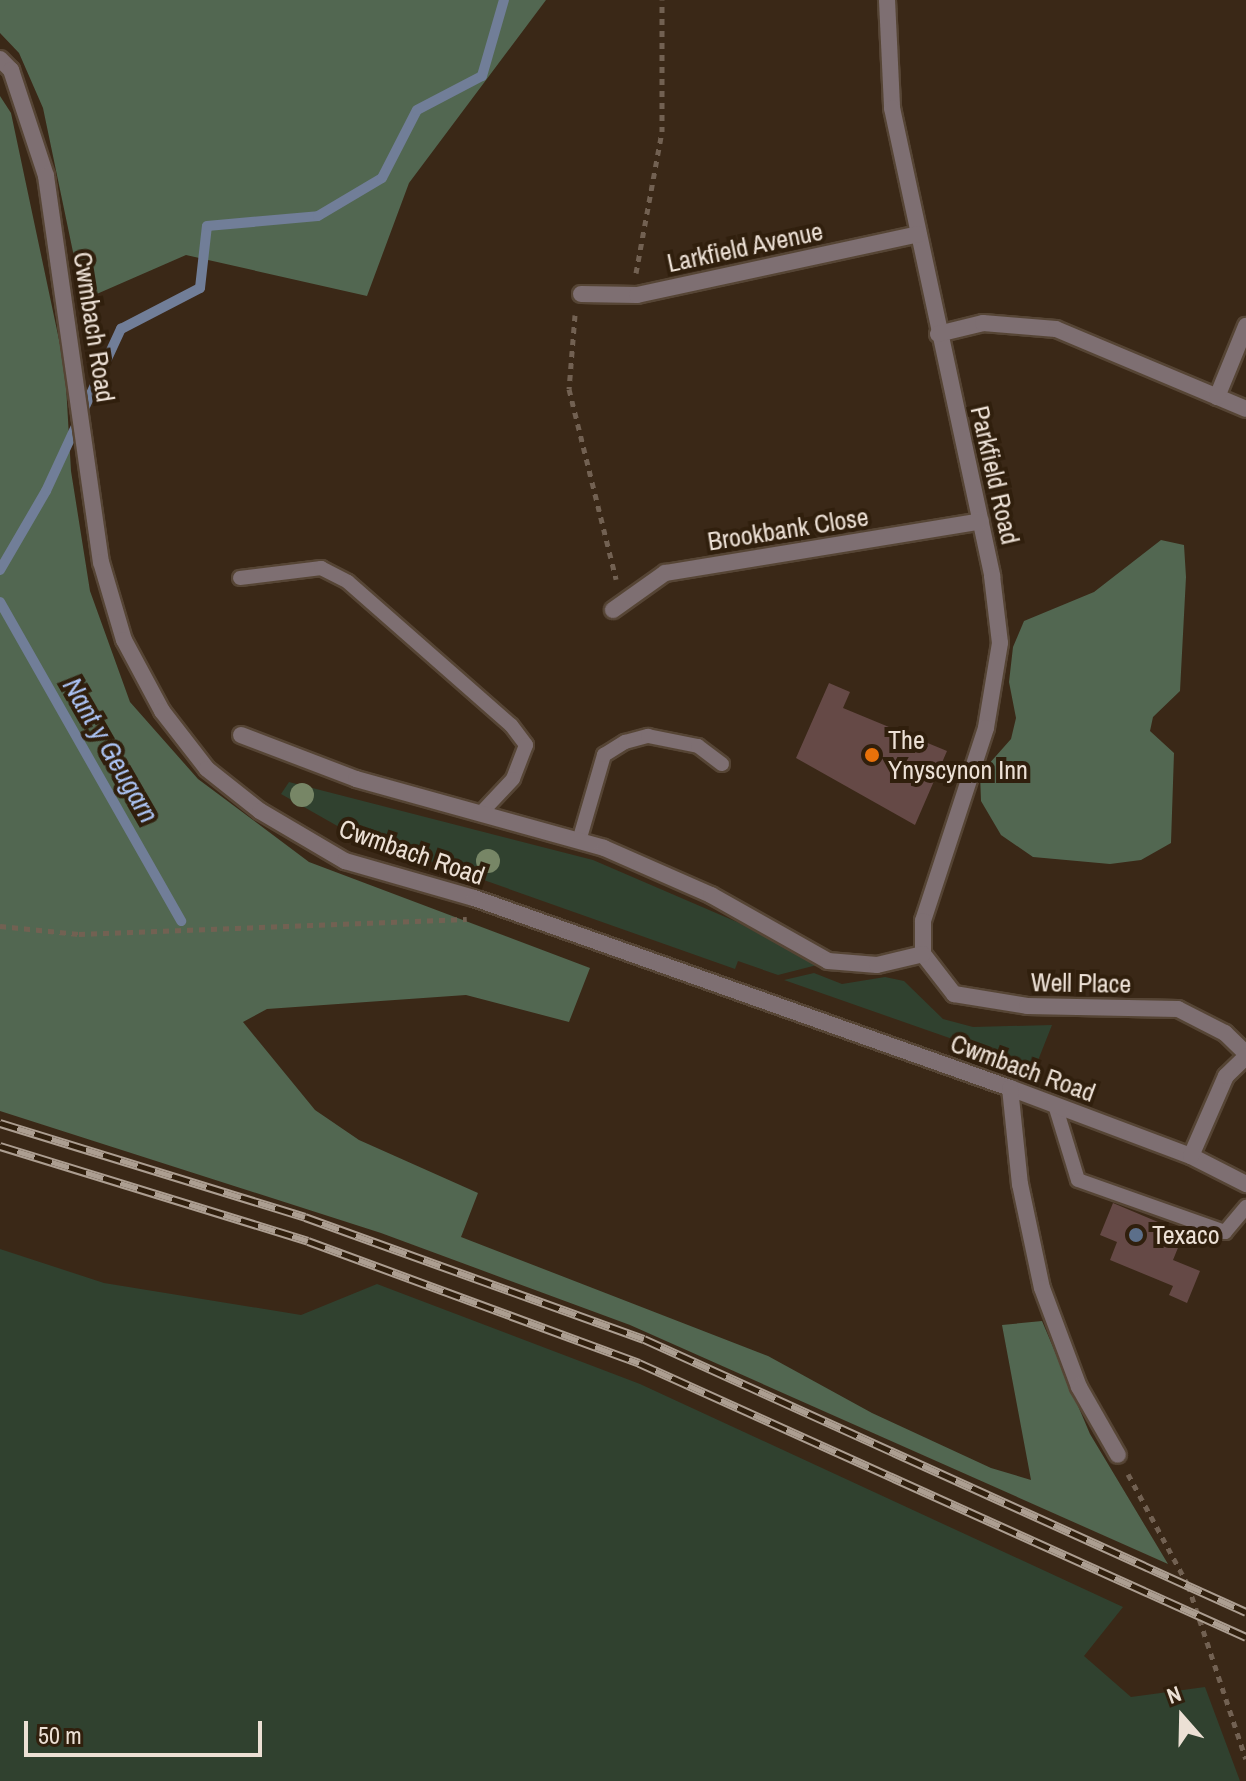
<!DOCTYPE html>
<html>
<head>
<meta charset="utf-8">
<style>
  body { margin:0 }
  #map { position:relative; width:1246px; height:1781px; overflow:hidden; background:#3a2817; font-family:"Archivo Narrow",sans-serif }
  div>[style] { position:absolute }
  .green>* { inset:0; background:#30412f }
  .forest>* { inset:0; background:#526751 }
  .stream>* { height:10px; margin:-5px; padding:0 5px; transform-origin:5px; border-radius:5px; background:#717e98 }
  .building>* { inset:0; background:#654946 }
  .path>* { height:5px; margin-top:-2.5px; transform-origin:0; background:repeating-linear-gradient(90deg,#726152 0 6px,transparent 0 12px) }
  .roads { filter:drop-shadow(2px 0 #564535) drop-shadow(-2px 0 #564535) drop-shadow(0 2px #564535) drop-shadow(0 -2px #564535) }
  .service>* { height:14px; margin:-7px; padding:0 7px; transform-origin:7px; border-radius:7px; background:#7e6f72 }
  .minor>* { height:16px; margin:-8px; padding:0 8px; transform-origin:8px; border-radius:8px; background:#7e6f72 }
  .rail>* { height:9px; margin-top:-4.5px; transform-origin:0; background:repeating-linear-gradient(90deg,#301f0d 0 18px,#ac9e91 0 36px); box-sizing:border-box; border-block:2px solid #ac9e91 }
  .trees>* { width:24px; height:24px; margin:-12px; border-radius:50%; background:#778666 }
  .dots>* { width:22px; height:22px; translate:-50% -50%; box-sizing:border-box; border:4px solid #301f0d; border-radius:50% }
  span { translate:-50% -50%; white-space:nowrap; text-align:center; line-height:1.15; -webkit-text-stroke:8px #301f0d; paint-order:stroke }
  .street-label { font-size:26px; color:#ece0d5 }
  .poi-label { font-size:26px; color:#ece0d5 }
  .left { translate:0 -50%; text-align:left }
  .water-label { font-size:28px; color:#abc3f4; font-style:italic }
  .north { position:absolute; left:1142px; top:1677px; width:80px; height:80px; -webkit-text-stroke:6px #301f0d; paint-order:stroke; rotate:340deg; font-size:22px; font-weight:700; line-height:32px; text-align:center; color:#ece0d5 }
  .north::after { content:''; display:block; margin:auto; width:28px; height:36px; background:#ece0d5; clip-path:polygon(50% 0,100% 100%,50% 72%,0 100%) }
  .scale { position:absolute; left:24px; top:1721px; width:238px; height:36px; box-sizing:border-box; border:4px solid #ece0d5; border-top:0; padding-left:10px; font-size:24px; line-height:28px; white-space:nowrap; color:#ece0d5; -webkit-text-stroke:6px #301f0d; paint-order:stroke }
</style>
</head>
<body>
<div id="map">
  <div class="green">
    <div style="clip-path:polygon(289px 782px,593px 860px,737px 922px,817px 965px,778px 975px,738px 961px,735px 969px,348px 832px,281px 794px)"></div>
    <div style="clip-path:polygon(814px 973px,842px 984px,885px 977px,904px 981px,943px 1019px,973px 1027px,1052px 1025px,1035px 1068px,784px 980px)"></div>
    <div style="clip-path:polygon(0 1249px,104px 1283px,301px 1315px,377px 1284px,640px 1384px,1123px 1607px,1084px 1656px,1131px 1697px,1205px 1687px,1240px 1781px,0 1781px)"></div>
  </div>
  <div class="forest">
    <div style="clip-path:polygon(0 0,546px 0,409px 183px,367px 296px,186px 255px,83px 300px,43px 108px,19px 53px,0 33px)"></div>
    <div style="clip-path:polygon(0 96px,11px 113px,65px 368px,71px 471px,90px 591px,130px 702px,198px 779px,309px 862px,590px 968px,569px 1022px,466px 995px,267px 1009px,243px 1022px,315px 1110px,359px 1140px,478px 1193px,461px 1237px,768px 1356px,872px 1413px,991px 1468px,1031px 1480px,1002px 1325px,1042px 1321px,1090px 1434px,1168px 1564px,630px 1325px,381px 1233px,0 1111px)"></div>
    <div style="clip-path:polygon(1161px 540px,1184px 545px,1186px 577px,1180px 691px,1153px 717px,1150px 731px,1174px 753px,1171px 843px,1141px 860px,1110px 864px,1033px 857px,1001px 835px,981px 801px,980px 774px,1011px 739px,1016px 718px,1009px 682px,1013px 647px,1024px 621px,1094px 592px)"></div>
  </div>
  <div class="stream">
    <div style="left:0;top:570px;width:91px;rotate:-59.8deg"></div>
    <div style="left:46px;top:491px;width:179px;rotate:-65.2deg"></div>
    <div style="left:121px;top:329px;width:89px;rotate:-27.4deg"></div>
    <div style="left:200px;top:288px;width:62px;rotate:-83.6deg"></div>
    <div style="left:207px;top:226px;width:111px;rotate:-5.1deg"></div>
    <div style="left:318px;top:216px;width:74px;rotate:-30.7deg"></div>
    <div style="left:382px;top:178px;width:76px;rotate:-62.8deg"></div>
    <div style="left:417px;top:110px;width:73px;rotate:-27.6deg"></div>
    <div style="left:482px;top:76px;width:79px;rotate:-73.9deg"></div>
    <div style="left:0;top:602px;width:367px;rotate:60.4deg"></div>
  </div>
  <div class="building">
    <div style="clip-path:polygon(829px 683px,850px 692px,843px 708px,947px 751px,915px 825px,796px 758px)"></div>
    <div style="clip-path:polygon(1113px 1203px,1184px 1233px,1173px 1260px,1200px 1271px,1187px 1303px,1169px 1295px,1173px 1286px,1110px 1260px,1117px 1242px,1100px 1235px)"></div>
  </div>
  <div class="path">
    <div style="left:636px;top:273px;width:143px;rotate:-79.6deg"></div>
    <div style="left:662px;top:132px;width:132px;rotate:-90deg"></div>
    <div style="left:575px;top:315px;width:74px;rotate:94.6deg"></div>
    <div style="left:569px;top:389px;width:196px;rotate:76.1deg"></div>
    <div style="left:0;top:926px;width:79px;rotate:5.8deg"></div>
    <div style="left:79px;top:934px;width:388px;rotate:-2.2deg"></div>
    <div style="left:1128px;top:1474px;width:126px;rotate:61.6deg"></div>
    <div style="left:1188px;top:1585px;width:183px;rotate:71.6deg"></div>
  </div>
  <div class="roads">
    <div class="service">
      <div style="left:240px;top:578px;width:82px;rotate:-7deg"></div>
      <div style="left:321px;top:568px;width:30px;rotate:27deg"></div>
      <div style="left:348px;top:582px;width:217px;rotate:41.3deg"></div>
      <div style="left:511px;top:725px;width:25px;rotate:53deg"></div>
      <div style="left:526px;top:745px;width:36px;rotate:111deg"></div>
      <div style="left:513px;top:779px;width:47px;rotate:133.3deg"></div>
      <div style="left:579px;top:841px;width:90px;rotate:-73.8deg"></div>
      <div style="left:604px;top:755px;width:25px;rotate:-32deg"></div>
      <div style="left:625px;top:742px;width:24px;rotate:-15deg"></div>
      <div style="left:648px;top:736px;width:51px;rotate:11.3deg"></div>
      <div style="left:698px;top:746px;width:30px;rotate:37deg"></div>
      <div style="left:1055px;top:1105px;width:78px;rotate:73deg"></div>
      <div style="left:1078px;top:1180px;width:156px;rotate:19.5deg"></div>
      <div style="left:1225px;top:1232px;width:33px;rotate:-50deg"></div>
    </div>
    <div class="minor">
      <div style="left:887px;top:0;width:108px;rotate:87.3deg"></div>
      <div style="left:892px;top:108px;width:479px;rotate:77.9deg"></div>
      <div style="left:992px;top:576px;width:67px;rotate:83.2deg"></div>
      <div style="left:1000px;top:643px;width:86px;rotate:99.4deg"></div>
      <div style="left:986px;top:728px;width:203px;rotate:108.1deg"></div>
      <div style="left:923px;top:921px;width:33px;rotate:90deg"></div>
      <div style="left:923px;top:954px;width:51px;rotate:52.2deg"></div>
      <div style="left:954px;top:994px;width:74px;rotate:9.3deg"></div>
      <div style="left:1027px;top:1006px;width:151px;rotate:1.1deg"></div>
      <div style="left:1178px;top:1009px;width:53px;rotate:27.1deg"></div>
      <div style="left:1225px;top:1033px;width:29px;rotate:44deg"></div>
      <div style="left:0;top:59px;width:16px;rotate:45deg"></div>
      <div style="left:11px;top:70px;width:112px;rotate:71.7deg"></div>
      <div style="left:46px;top:176px;width:390px;rotate:81.9deg"></div>
      <div style="left:101px;top:562px;width:81px;rotate:73.6deg"></div>
      <div style="left:124px;top:640px;width:81px;rotate:61.8deg"></div>
      <div style="left:162px;top:711px;width:73px;rotate:52.2deg"></div>
      <div style="left:207px;top:769px;width:68px;rotate:38.4deg"></div>
      <div style="left:260px;top:811px;width:99px;rotate:30.5deg"></div>
      <div style="left:345px;top:861px;width:134px;rotate:16deg"></div>
      <div style="left:474px;top:898px;width:569px;rotate:19.52deg"></div>
      <div style="left:1010px;top:1088px;width:193px;rotate:20.6deg"></div>
      <div style="left:1191px;top:1156px;width:62px;rotate:27deg"></div>
      <div style="left:581px;top:294px;width:56px;rotate:1deg"></div>
      <div style="left:637px;top:295px;width:288px;rotate:-12.2deg"></div>
      <div style="left:938px;top:334px;width:46px;rotate:-13.7deg"></div>
      <div style="left:983px;top:323px;width:73px;rotate:4.7deg"></div>
      <div style="left:1056px;top:329px;width:206px;rotate:22.8deg"></div>
      <div style="left:1217px;top:397px;width:77px;rotate:-67.8deg"></div>
      <div style="left:613px;top:610px;width:64px;rotate:-35.4deg"></div>
      <div style="left:665px;top:573px;width:320px;rotate:-9.3deg"></div>
      <div style="left:241px;top:735px;width:123px;rotate:20.9deg"></div>
      <div style="left:356px;top:779px;width:257px;rotate:15.5deg"></div>
      <div style="left:604px;top:848px;width:117px;rotate:23.7deg"></div>
      <div style="left:711px;top:895px;width:134px;rotate:29.4deg"></div>
      <div style="left:828px;top:961px;width:49px;rotate:4.7deg"></div>
      <div style="left:877px;top:965px;width:47px;rotate:-13.4deg"></div>
      <div style="left:1010px;top:1088px;width:97px;rotate:84.1deg"></div>
      <div style="left:1020px;top:1184px;width:106px;rotate:78.1deg"></div>
      <div style="left:1042px;top:1288px;width:106px;rotate:69.5deg"></div>
      <div style="left:1079px;top:1387px;width:78px;rotate:60.2deg"></div>
      <div style="left:1191px;top:1156px;width:87px;rotate:-66.4deg"></div>
      <div style="left:1226px;top:1076px;width:28px;rotate:-44deg"></div>
    </div>
  </div>
  <div class="rail">
    <div style="left:0;top:1123px;width:319px;rotate:17.1deg"></div>
    <div style="left:305px;top:1217px;width:360px;rotate:19.8deg"></div>
    <div style="left:644px;top:1339px;width:661px;rotate:24.39deg"></div>
    <div style="left:0;top:1146px;width:322px;rotate:17.1deg"></div>
    <div style="left:308px;top:1241px;width:353px;rotate:20.2deg"></div>
    <div style="left:639px;top:1363px;width:666px;rotate:24.29deg"></div>
  </div>
  <div class="trees">
    <div style="left:302px;top:795px"></div>
    <div style="left:488px;top:861px"></div>
  </div>
  <div class="dots">
    <div style="left:872px;top:755px;background:#e8710a"></div>
    <div style="left:1136px;top:1235px;background:#5c6f8a"></div>
  </div>
  <div class="street-label">
    <span style="left:745px;top:247px;rotate:-12deg">Larkfield Avenue</span>
    <span style="left:94px;top:327px;rotate:81deg">Cwmbach Road</span>
    <span style="left:995px;top:475px;rotate:77deg">Parkfield Road</span>
    <span style="left:788px;top:529px;rotate:-9deg">Brookbank Close</span>
    <span style="left:412px;top:852px;rotate:19deg">Cwmbach Road</span>
    <span style="left:1081px;top:983px;rotate:1deg">Well Place</span>
    <span style="left:1023px;top:1068px;rotate:20deg">Cwmbach Road</span>
  </div>
  <div class="poi-label">
    <span class="left" style="left:888px;top:755px">The<br>Ynyscynon Inn</span>
    <span class="left" style="left:1152px;top:1235px">Texaco</span>
  </div>
  <div class="water-label">
    <span style="left:111px;top:750px;rotate:60deg">Nant y Geugarn</span>
  </div>
  <div class="north">N</div>
  <div class="scale">50 m</div>
</div>
</body>
</html>
